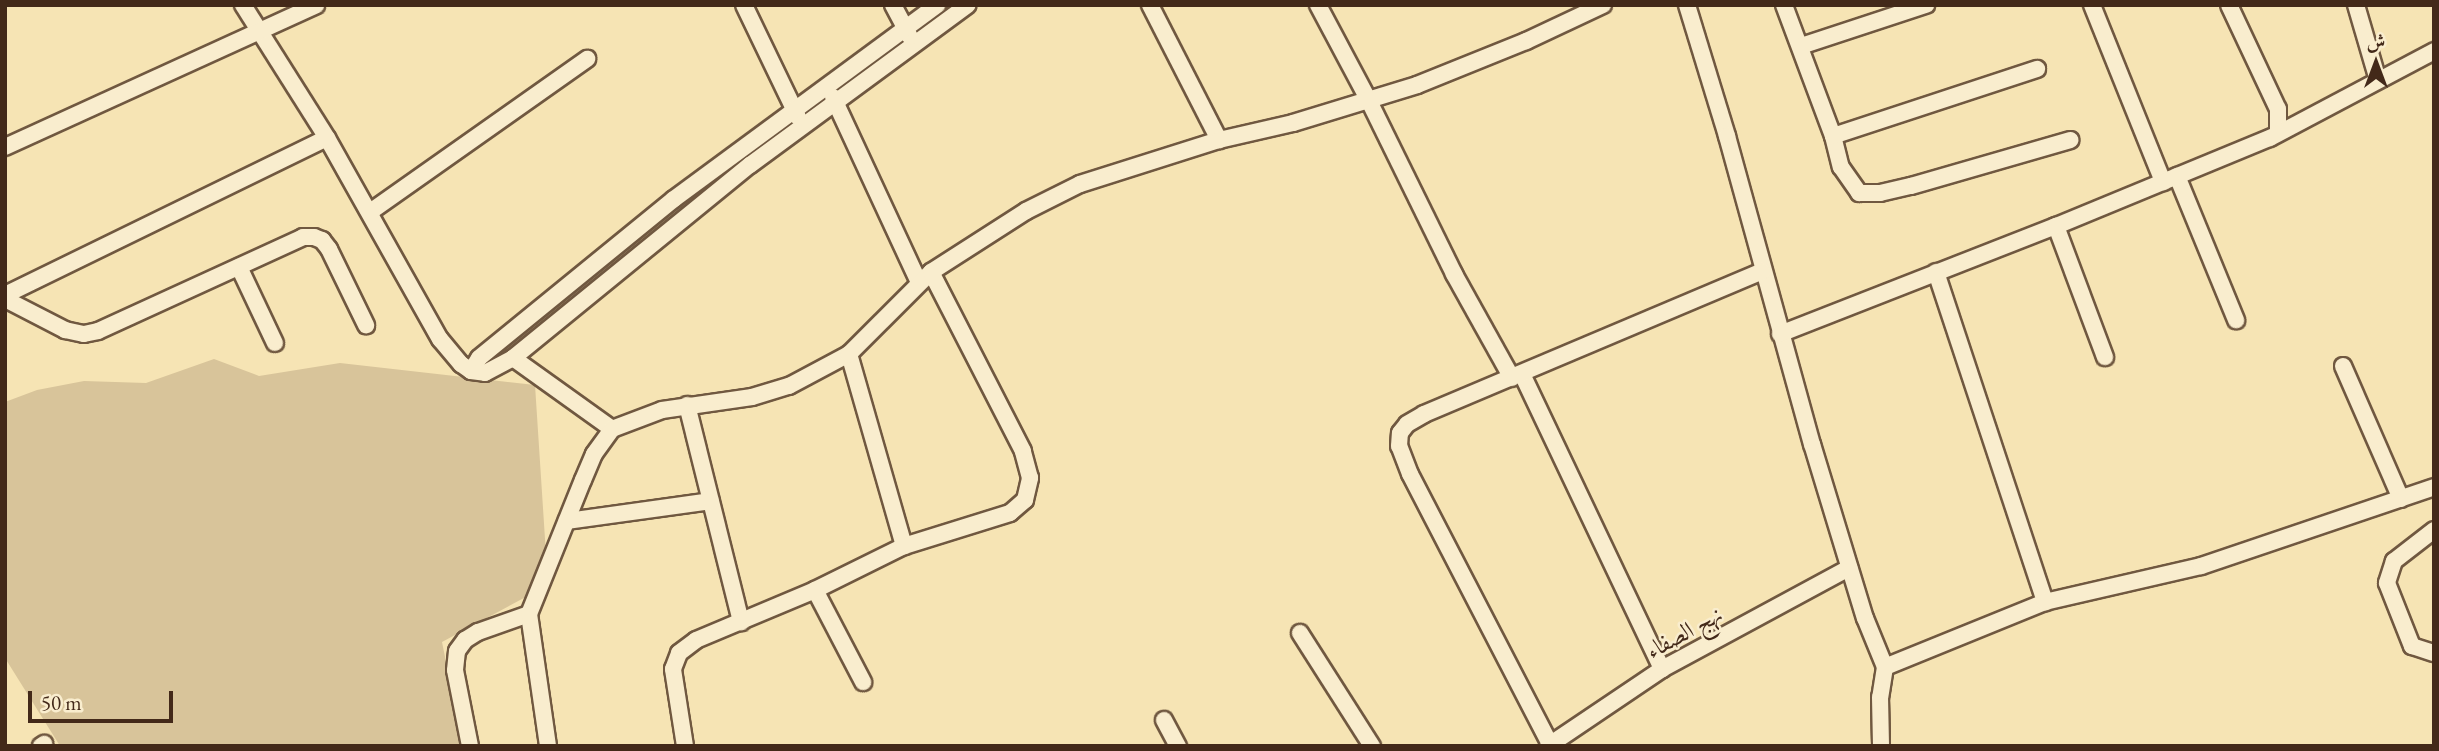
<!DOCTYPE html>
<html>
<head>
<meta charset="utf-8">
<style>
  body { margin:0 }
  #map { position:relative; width:2439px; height:751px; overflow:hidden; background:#f6e4b4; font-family:"EB Garamond",Amiri,serif }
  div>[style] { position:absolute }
  .green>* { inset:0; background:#d8c49a }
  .roads { filter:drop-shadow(2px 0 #705840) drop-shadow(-2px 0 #705840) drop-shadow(0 2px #705840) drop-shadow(0 -2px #705840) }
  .minor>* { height:16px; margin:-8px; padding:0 8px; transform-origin:8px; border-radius:8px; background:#f9edce }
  span { translate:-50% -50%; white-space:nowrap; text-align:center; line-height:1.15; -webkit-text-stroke:5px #f9edce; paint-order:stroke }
  .street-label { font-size:24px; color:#432919 }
  .frame { position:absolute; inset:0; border:7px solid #432919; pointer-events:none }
  .north { position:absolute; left:2341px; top:28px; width:70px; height:70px; -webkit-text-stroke:5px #f9edce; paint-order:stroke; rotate:0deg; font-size:19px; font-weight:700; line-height:28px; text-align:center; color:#432919 }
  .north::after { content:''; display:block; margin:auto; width:24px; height:32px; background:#432919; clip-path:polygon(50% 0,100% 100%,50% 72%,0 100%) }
  .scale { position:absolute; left:28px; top:691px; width:145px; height:32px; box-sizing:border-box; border:4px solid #432919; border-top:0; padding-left:9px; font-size:21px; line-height:24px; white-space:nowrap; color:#432919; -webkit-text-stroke:5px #f9edce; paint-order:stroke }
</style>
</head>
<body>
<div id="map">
  <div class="green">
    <div style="clip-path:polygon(214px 359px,259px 376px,340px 363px,535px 385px,548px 585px,442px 642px,463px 746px,60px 746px,5px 658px,5px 402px,37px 390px,84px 381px,146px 383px)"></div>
  </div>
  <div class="roads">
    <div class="minor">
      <div style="left:243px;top:5px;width:157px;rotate:57.7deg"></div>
      <div style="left:327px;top:138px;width:231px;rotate:60.7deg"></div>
      <div style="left:440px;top:339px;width:33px;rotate:50deg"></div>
      <div style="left:461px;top:364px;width:12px;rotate:35deg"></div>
      <div style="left:471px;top:371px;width:14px;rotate:8deg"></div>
      <div style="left:485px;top:373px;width:32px;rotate:-28deg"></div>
      <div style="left:513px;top:358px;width:306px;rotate:-39.2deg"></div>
      <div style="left:750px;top:165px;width:270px;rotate:-36.3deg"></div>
      <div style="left:744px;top:5px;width:124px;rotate:64.3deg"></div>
      <div style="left:893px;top:5px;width:36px;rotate:62deg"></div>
      <div style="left:1150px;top:5px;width:152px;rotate:62.9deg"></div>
      <div style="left:1318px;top:5px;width:109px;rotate:62deg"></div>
      <div style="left:1369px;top:101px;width:193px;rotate:63.8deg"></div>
      <div style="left:1454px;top:274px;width:119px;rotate:60.9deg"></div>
      <div style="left:1687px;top:5px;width:137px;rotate:73deg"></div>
      <div style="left:1727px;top:136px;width:320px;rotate:74.6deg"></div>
      <div style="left:1812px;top:444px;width:182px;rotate:73.1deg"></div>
      <div style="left:1865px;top:618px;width:53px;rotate:67.8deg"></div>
      <div style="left:1885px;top:667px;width:30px;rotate:99deg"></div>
      <div style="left:1880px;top:697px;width:49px;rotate:88.8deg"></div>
      <div style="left:1784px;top:5px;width:140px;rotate:69.5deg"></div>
      <div style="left:1833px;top:136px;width:32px;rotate:76deg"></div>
      <div style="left:1841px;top:167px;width:32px;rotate:55deg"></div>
      <div style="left:1859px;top:193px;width:21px"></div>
      <div style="left:1880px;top:193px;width:32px;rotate:-13deg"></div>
      <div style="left:1911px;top:186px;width:166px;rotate:-16.1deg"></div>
      <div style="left:2092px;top:5px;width:191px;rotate:68.1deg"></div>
      <div style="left:2229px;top:5px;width:115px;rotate:64.8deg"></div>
      <div style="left:2278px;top:109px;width:24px;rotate:90deg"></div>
      <div style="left:2356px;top:5px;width:78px;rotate:73.7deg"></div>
      <div style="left:1801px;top:46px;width:132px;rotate:-18.2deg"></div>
      <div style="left:833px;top:97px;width:204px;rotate:65.1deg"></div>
      <div style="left:1833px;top:136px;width:215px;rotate:-18.2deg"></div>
      <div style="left:5px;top:147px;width:342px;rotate:-24.5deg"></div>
      <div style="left:2177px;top:176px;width:156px;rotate:67.7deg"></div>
      <div style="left:370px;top:212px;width:266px;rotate:-35.2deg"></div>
      <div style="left:2056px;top:226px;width:140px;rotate:69.5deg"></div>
      <div style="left:239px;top:267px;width:84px;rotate:64.7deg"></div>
      <div style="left:1936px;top:272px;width:348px;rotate:71.7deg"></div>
      <div style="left:5px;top:295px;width:358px;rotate:-26deg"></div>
      <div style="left:5px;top:299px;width:68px;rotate:27.3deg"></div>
      <div style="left:65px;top:330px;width:19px;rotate:12deg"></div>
      <div style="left:84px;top:334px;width:14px;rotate:-12deg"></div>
      <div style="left:98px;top:331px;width:226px;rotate:-24.6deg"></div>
      <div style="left:303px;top:237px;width:11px"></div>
      <div style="left:314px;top:237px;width:9px;rotate:21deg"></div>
      <div style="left:322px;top:240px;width:11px;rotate:52deg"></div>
      <div style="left:329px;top:249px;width:85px;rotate:64deg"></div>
      <div style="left:1780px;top:334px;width:296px;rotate:-21.4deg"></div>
      <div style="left:2056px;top:226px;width:231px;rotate:-22.4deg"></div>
      <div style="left:2270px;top:138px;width:186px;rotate:-27.9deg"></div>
      <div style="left:849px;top:354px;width:200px;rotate:74deg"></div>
      <div style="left:513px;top:358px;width:122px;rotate:35.6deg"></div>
      <div style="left:2343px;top:366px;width:145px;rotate:66.4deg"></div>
      <div style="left:471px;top:371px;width:15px;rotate:-58deg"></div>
      <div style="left:479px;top:358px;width:252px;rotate:-39.2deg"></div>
      <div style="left:674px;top:199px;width:327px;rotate:-36.4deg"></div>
      <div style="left:1522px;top:374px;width:327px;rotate:64.6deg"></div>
      <div style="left:687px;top:405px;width:224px;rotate:76deg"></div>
      <div style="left:567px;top:521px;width:145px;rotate:-7.9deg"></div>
      <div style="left:2434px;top:530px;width:51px;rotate:142.2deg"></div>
      <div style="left:2394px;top:561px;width:23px;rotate:108deg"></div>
      <div style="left:2387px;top:583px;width:68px;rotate:68.4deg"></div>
      <div style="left:2412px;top:646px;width:23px;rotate:18deg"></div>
      <div style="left:815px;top:590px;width:104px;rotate:62.4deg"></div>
      <div style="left:529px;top:614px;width:133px;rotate:81.8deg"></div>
      <div style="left:1300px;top:633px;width:134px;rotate:57.5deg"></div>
      <div style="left:1885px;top:667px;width:173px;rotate:-22.1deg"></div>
      <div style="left:2045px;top:602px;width:160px;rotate:-13deg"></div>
      <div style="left:2201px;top:566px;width:246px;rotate:-18.7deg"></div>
      <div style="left:1164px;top:720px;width:30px;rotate:62deg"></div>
      <div style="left:1550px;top:744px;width:304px;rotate:-117.4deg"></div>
      <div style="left:1410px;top:474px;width:30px;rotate:-111deg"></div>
      <div style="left:1399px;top:446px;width:13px;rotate:-86deg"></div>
      <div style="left:1400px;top:433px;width:11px;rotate:-52deg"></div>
      <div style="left:1407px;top:424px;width:20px;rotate:-30deg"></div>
      <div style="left:1424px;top:414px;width:367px;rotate:-22.9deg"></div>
      <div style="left:41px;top:746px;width:4px;rotate:-34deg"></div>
      <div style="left:470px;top:746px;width:77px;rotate:-101.2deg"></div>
      <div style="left:455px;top:670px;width:19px;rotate:-84deg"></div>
      <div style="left:457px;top:651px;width:14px;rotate:-54deg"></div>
      <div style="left:465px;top:640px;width:15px;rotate:-32deg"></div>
      <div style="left:478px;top:632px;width:54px;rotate:-19.4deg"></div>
      <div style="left:529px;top:614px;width:144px;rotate:-68.1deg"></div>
      <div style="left:583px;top:480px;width:28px;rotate:-67deg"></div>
      <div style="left:594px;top:454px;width:31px;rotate:-54deg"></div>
      <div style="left:612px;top:429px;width:53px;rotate:-20.8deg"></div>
      <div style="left:662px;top:410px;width:91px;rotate:-8.2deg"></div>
      <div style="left:752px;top:397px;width:39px;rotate:-17deg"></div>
      <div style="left:789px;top:386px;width:68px;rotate:-28.1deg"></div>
      <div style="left:849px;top:354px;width:116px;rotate:-45deg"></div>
      <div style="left:931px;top:272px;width:113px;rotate:-32.7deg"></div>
      <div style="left:1026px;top:211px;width:60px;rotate:-26.6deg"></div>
      <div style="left:1080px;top:184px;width:146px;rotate:-17.6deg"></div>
      <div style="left:1219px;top:140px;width:76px;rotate:-12.9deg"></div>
      <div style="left:1293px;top:123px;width:130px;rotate:-17deg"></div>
      <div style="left:1417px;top:85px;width:118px;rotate:-22deg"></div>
      <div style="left:1526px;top:41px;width:85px;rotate:-25.1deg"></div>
      <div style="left:685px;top:746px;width:78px;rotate:-98.9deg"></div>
      <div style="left:673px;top:669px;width:17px;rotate:-69deg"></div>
      <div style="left:679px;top:653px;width:21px;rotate:-37deg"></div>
      <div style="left:696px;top:640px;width:129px;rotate:-22.8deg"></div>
      <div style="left:815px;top:590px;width:99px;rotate:-26.3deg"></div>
      <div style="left:904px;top:546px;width:111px;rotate:-17.3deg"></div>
      <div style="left:1010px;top:513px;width:20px;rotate:-41deg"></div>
      <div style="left:1025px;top:500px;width:23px;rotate:-77deg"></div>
      <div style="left:1030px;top:478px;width:28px;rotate:-105deg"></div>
      <div style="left:1023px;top:451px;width:201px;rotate:-117.2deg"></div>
      <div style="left:1548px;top:746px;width:138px;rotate:-34deg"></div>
      <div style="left:1662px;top:669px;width:213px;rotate:-28.4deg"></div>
    </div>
  </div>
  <div class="street-label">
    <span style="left:1684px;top:632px;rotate:-29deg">نهج الصفاء</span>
  </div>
  <div class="frame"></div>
  <div class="north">ش</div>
  <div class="scale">50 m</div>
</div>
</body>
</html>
